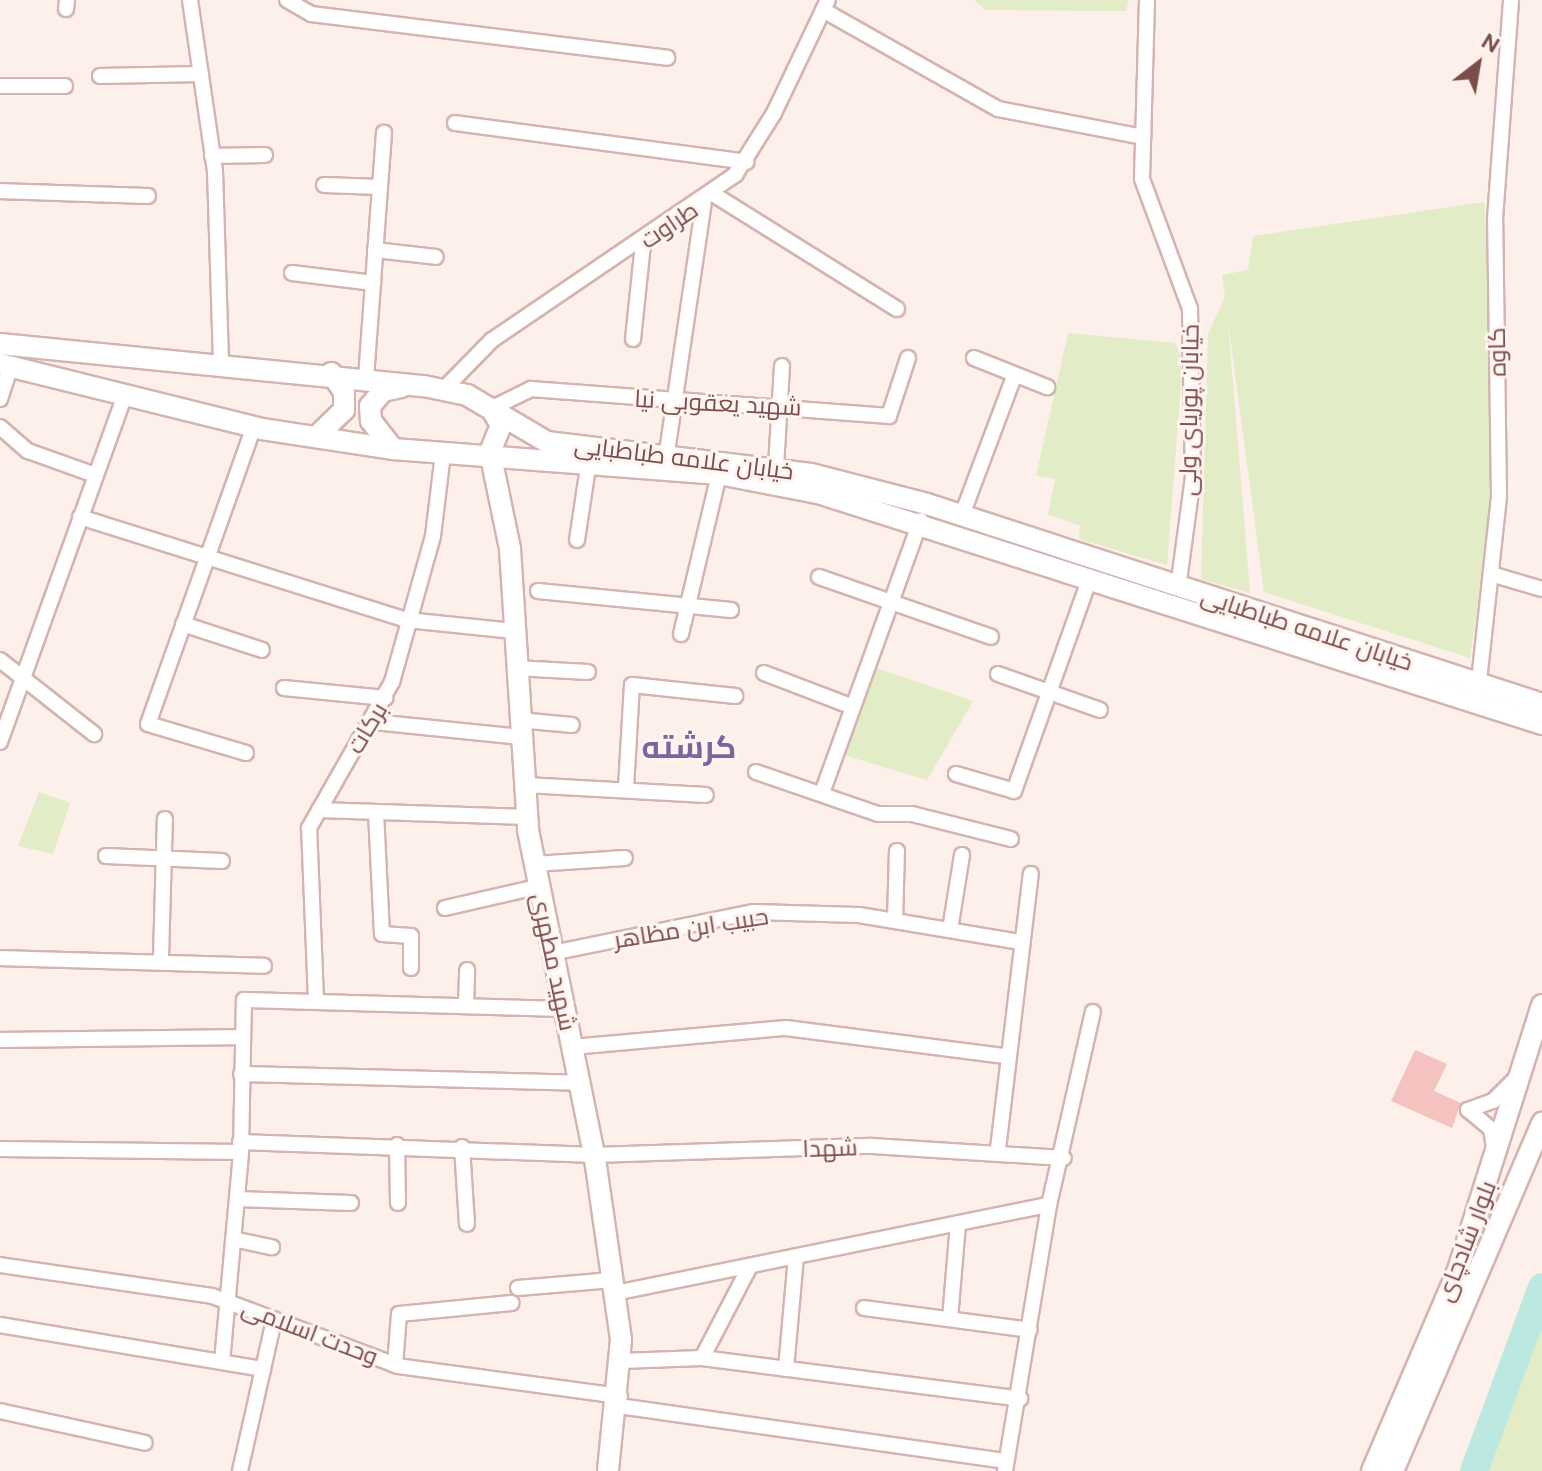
<!DOCTYPE html>
<html>
<head>
<meta charset="utf-8">
<style>
  body { margin:0 }
  #map { position:relative; width:1542px; height:1471px; overflow:hidden; background:#fdefe9; font-family:"DM Sans",Cairo,sans-serif }
  div>[style] { position:absolute }
  .green>* { inset:0; background:#e2ecc6 }
  .river>* { height:28px; margin:-14px; padding:0 14px; transform-origin:14px; border-radius:14px; background:#bbe9e1 }
  .building>* { inset:0; background:#f4c3bf }
  .roads { filter:drop-shadow(2px 0 #d3b4b0) drop-shadow(-2px 0 #d3b4b0) drop-shadow(0 2px #d3b4b0) drop-shadow(0 -2px #d3b4b0) }
  .street>* { height:14px; margin:-7px; padding:0 7px; transform-origin:7px; border-radius:7px; background:#fff }
  .secondary>* { height:20px; margin:-10px; padding:0 10px; transform-origin:10px; border-radius:10px; background:#fff }
  span { translate:-50% -50%; white-space:nowrap; text-align:center; line-height:1.15; -webkit-text-stroke:6px #fff4f0; paint-order:stroke }
  .street-label { font-size:24px; color:#7a4c4a }
  .district-label { font-size:32px; color:#79679d; font-weight:700 }
  .north { position:absolute; left:1438px; top:24px; width:80px; height:80px; -webkit-text-stroke:6px #fff4f0; paint-order:stroke; rotate:31deg; font-size:22px; font-weight:700; line-height:32px; text-align:center; color:#7a4c4a }
  .north::after { content:''; display:block; margin:auto; width:28px; height:36px; background:#7a4c4a; clip-path:polygon(50% 0,100% 100%,50% 72%,0 100%) }
</style>
</head>
<body>
<div id="map">
  <div class="green">
    <div style="clip-path:polygon(974px 0,1129px 0,1126px 11px,986px 10px)"></div>
    <div style="clip-path:polygon(1484px 202px,1502px 429px,1470px 658px,1264px 592px,1228px 321px,1250px 593px,1201px 579px,1208px 334px,1225px 297px,1222px 275px,1248px 270px,1253px 236px)"></div>
    <div style="clip-path:polygon(1068px 333px,1175px 343px,1183px 359px,1167px 565px,1079px 539px,1080px 526px,1048px 514px,1055px 479px,1036px 476px)"></div>
    <div style="clip-path:polygon(876px 668px,973px 701px,927px 780px,844px 755px)"></div>
    <div style="clip-path:polygon(39px 792px,70px 803px,53px 854px,18px 846px)"></div>
    <div style="clip-path:polygon(1542px 1318px,1542px 1471px,1486px 1471px,1521px 1377px)"></div>
  </div>
  <div class="river">
    <div style="left:1474px;top:1471px;width:196px;rotate:-69.7deg"></div>
  </div>
  <div class="building">
    <div style="clip-path:polygon(1415px 1050px,1447px 1064px,1434px 1091px,1461px 1103px,1452px 1128px,1391px 1101px)"></div>
  </div>
  <div class="roads">
    <div class="street">
      <div style="left:190px;top:0;width:173px;rotate:81.7deg"></div>
      <div style="left:215px;top:171px;width:191px;rotate:88.2deg"></div>
      <div style="left:287px;top:0;width:28px;rotate:30deg"></div>
      <div style="left:311px;top:14px;width:359px;rotate:7deg"></div>
      <div style="left:1147px;top:0;width:179px;rotate:91.6deg"></div>
      <div style="left:1142px;top:179px;width:139px;rotate:69.7deg"></div>
      <div style="left:1190px;top:309px;width:168px;rotate:89deg"></div>
      <div style="left:1193px;top:477px;width:112px;rotate:97.7deg"></div>
      <div style="left:66px;top:9px;width:9px;rotate:-84deg"></div>
      <div style="left:823px;top:10px;width:201px;rotate:29.5deg"></div>
      <div style="left:998px;top:109px;width:148px;rotate:10.9deg"></div>
      <div style="left:100px;top:76px;width:101px;rotate:-1.1deg"></div>
      <div style="left:0;top:86px;width:65px"></div>
      <div style="left:455px;top:123px;width:294px;rotate:7.6deg"></div>
      <div style="left:212px;top:156px;width:53px;rotate:-1.1deg"></div>
      <div style="left:324px;top:185px;width:56px;rotate:2deg"></div>
      <div style="left:0;top:191px;width:148px;rotate:1.9deg"></div>
      <div style="left:713px;top:194px;width:217px;rotate:32deg"></div>
      <div style="left:375px;top:250px;width:61px;rotate:6.5deg"></div>
      <div style="left:292px;top:273px;width:82px;rotate:7deg"></div>
      <div style="left:633px;top:339px;width:96px;rotate:-84deg"></div>
      <div style="left:974px;top:358px;width:79px;rotate:21.7deg"></div>
      <div style="left:366px;top:378px;width:246px;rotate:-85.8deg"></div>
      <div style="left:443px;top:390px;width:70px;rotate:-45.6deg"></div>
      <div style="left:492px;top:340px;width:294px;rotate:-34.2deg"></div>
      <div style="left:735px;top:175px;width:73px;rotate:-57.8deg"></div>
      <div style="left:774px;top:113px;width:125px;rotate:-64.5deg"></div>
      <div style="left:0;top:399px;width:35px;rotate:-72deg"></div>
      <div style="left:490px;top:409px;width:46px;rotate:-26deg"></div>
      <div style="left:531px;top:389px;width:359px;rotate:4.3deg"></div>
      <div style="left:889px;top:416px;width:61px;rotate:-71.9deg"></div>
      <div style="left:0;top:427px;width:37px;rotate:41deg"></div>
      <div style="left:28px;top:451px;width:71px;rotate:19.7deg"></div>
      <div style="left:667px;top:452px;width:253px;rotate:-81.6deg"></div>
      <div style="left:776px;top:467px;width:101px;rotate:-86.6deg"></div>
      <div style="left:962px;top:515px;width:147px;rotate:-69.4deg"></div>
      <div style="left:80px;top:517px;width:343px;rotate:17.5deg"></div>
      <div style="left:407px;top:620px;width:107px;rotate:5.9deg"></div>
      <div style="left:577px;top:540px;width:80px;rotate:-81.4deg"></div>
      <div style="left:1491px;top:574px;width:53px;rotate:16.4deg"></div>
      <div style="left:819px;top:577px;width:182px;rotate:19.2deg"></div>
      <div style="left:538px;top:591px;width:194px;rotate:5.6deg"></div>
      <div style="left:183px;top:624px;width:83px;rotate:18.2deg"></div>
      <div style="left:681px;top:634px;width:164px;rotate:-76.6deg"></div>
      <div style="left:0;top:660px;width:120px;rotate:38.2deg"></div>
      <div style="left:515px;top:668px;width:73px;rotate:3.1deg"></div>
      <div style="left:764px;top:673px;width:95px;rotate:20.9deg"></div>
      <div style="left:998px;top:674px;width:108px;rotate:19.4deg"></div>
      <div style="left:284px;top:688px;width:102px;rotate:5.6deg"></div>
      <div style="left:1478px;top:690px;width:195px;rotate:-83.8deg"></div>
      <div style="left:1499px;top:496px;width:277px;rotate:-90.8deg"></div>
      <div style="left:1495px;top:219px;width:220px;rotate:-85.8deg"></div>
      <div style="left:519px;top:720px;width:53px;rotate:5.4deg"></div>
      <div style="left:374px;top:722px;width:148px;rotate:5.8deg"></div>
      <div style="left:0;top:742px;width:370px;rotate:-70.2deg"></div>
      <div style="left:246px;top:753px;width:102px;rotate:-163.5deg"></div>
      <div style="left:148px;top:724px;width:315px;rotate:-70.4deg"></div>
      <div style="left:756px;top:772px;width:129px;rotate:19deg"></div>
      <div style="left:878px;top:814px;width:34px"></div>
      <div style="left:912px;top:814px;width:102px;rotate:14.2deg"></div>
      <div style="left:956px;top:774px;width:60px;rotate:16.3deg"></div>
      <div style="left:1014px;top:791px;width:227px;rotate:-70.4deg"></div>
      <div style="left:525px;top:785px;width:181px;rotate:3.2deg"></div>
      <div style="left:626px;top:788px;width:103px;rotate:-86.7deg"></div>
      <div style="left:632px;top:685px;width:104px;rotate:6.1deg"></div>
      <div style="left:822px;top:793px;width:290px;rotate:-70.1deg"></div>
      <div style="left:319px;top:810px;width:208px;rotate:1.9deg"></div>
      <div style="left:376px;top:812px;width:122px;rotate:87.2deg"></div>
      <div style="left:382px;top:934px;width:29px;rotate:4deg"></div>
      <div style="left:411px;top:936px;width:32px;rotate:90deg"></div>
      <div style="left:106px;top:856px;width:116px;rotate:2.5deg"></div>
      <div style="left:534px;top:864px;width:91px;rotate:-3.8deg"></div>
      <div style="left:445px;top:908px;width:94px;rotate:-12.9deg"></div>
      <div style="left:895px;top:921px;width:70px;rotate:-88.4deg"></div>
      <div style="left:950px;top:930px;width:76px;rotate:-80.9deg"></div>
      <div style="left:552px;top:953px;width:206px;rotate:-11.5deg"></div>
      <div style="left:754px;top:912px;width:105px;rotate:1.6deg"></div>
      <div style="left:859px;top:915px;width:164px;rotate:9.5deg"></div>
      <div style="left:0;top:958px;width:264px;rotate:1.7deg"></div>
      <div style="left:161px;top:958px;width:139px;rotate:-88.4deg"></div>
      <div style="left:316px;top:1000px;width:172px;rotate:-92.3deg"></div>
      <div style="left:309px;top:828px;width:168px;rotate:-60.4deg"></div>
      <div style="left:392px;top:682px;width:152px;rotate:-74.3deg"></div>
      <div style="left:433px;top:536px;width:84px;rotate:-83.1deg"></div>
      <div style="left:466px;top:1004px;width:34px;rotate:-88deg"></div>
      <div style="left:0;top:1040px;width:242px;rotate:-0.7deg"></div>
      <div style="left:572px;top:1047px;width:215px;rotate:-5.1deg"></div>
      <div style="left:786px;top:1028px;width:221px;rotate:7.3deg"></div>
      <div style="left:241px;top:1074px;width:339px;rotate:1.5deg"></div>
      <div style="left:240px;top:1142px;width:355px;rotate:2.1deg"></div>
      <div style="left:595px;top:1155px;width:277px;rotate:-1.9deg"></div>
      <div style="left:872px;top:1146px;width:192px;rotate:3.6deg"></div>
      <div style="left:397px;top:1145px;width:58px;rotate:89deg"></div>
      <div style="left:462px;top:1147px;width:77px;rotate:86.3deg"></div>
      <div style="left:1494px;top:1148px;width:19px;rotate:-99deg"></div>
      <div style="left:1491px;top:1129px;width:30px;rotate:-140deg"></div>
      <div style="left:1468px;top:1110px;width:27px;rotate:-20deg"></div>
      <div style="left:1493px;top:1101px;width:31px;rotate:-45deg"></div>
      <div style="left:0;top:1149px;width:241px;rotate:0.7deg"></div>
      <div style="left:998px;top:1149px;width:277px;rotate:-83.2deg"></div>
      <div style="left:237px;top:1199px;width:114px;rotate:2deg"></div>
      <div style="left:233px;top:1239px;width:40px;rotate:12deg"></div>
      <div style="left:0;top:1265px;width:214px;rotate:8.3deg"></div>
      <div style="left:212px;top:1296px;width:199px;rotate:20.6deg"></div>
      <div style="left:398px;top:1366px;width:224px;rotate:7.7deg"></div>
      <div style="left:518px;top:1288px;width:95px;rotate:-4.8deg"></div>
      <div style="left:615px;top:1293px;width:443px;rotate:-11.5deg"></div>
      <div style="left:864px;top:1308px;width:167px;rotate:7.5deg"></div>
      <div style="left:950px;top:1319px;width:96px;rotate:-85.2deg"></div>
      <div style="left:0;top:1325px;width:267px;rotate:9.5deg"></div>
      <div style="left:702px;top:1358px;width:104px;rotate:-62.4deg"></div>
      <div style="left:621px;top:1361px;width:81px;rotate:-2.1deg"></div>
      <div style="left:702px;top:1358px;width:321px;rotate:7.3deg"></div>
      <div style="left:222px;top:1362px;width:211px;rotate:-84.8deg"></div>
      <div style="left:241px;top:1152px;width:152px;rotate:-88.9deg"></div>
      <div style="left:244px;top:1000px;width:321px;rotate:1.6deg"></div>
      <div style="left:395px;top:1365px;width:51px;rotate:-85.5deg"></div>
      <div style="left:399px;top:1314px;width:113px;rotate:-5.6deg"></div>
      <div style="left:786px;top:1369px;width:113px;rotate:-84.9deg"></div>
      <div style="left:619px;top:1406px;width:391px;rotate:8.1deg"></div>
      <div style="left:0;top:1411px;width:148px;rotate:12.4deg"></div>
      <div style="left:240px;top:1471px;width:155px;rotate:-77.3deg"></div>
      <div style="left:1005px;top:1471px;width:270px;rotate:-80.6deg"></div>
      <div style="left:1049px;top:1205px;width:198px;rotate:-77.2deg"></div>
    </div>
    <div class="secondary">
      <div style="left:0;top:344px;width:426px;rotate:5.7deg"></div>
      <div style="left:424px;top:386px;width:44px;rotate:11.8deg"></div>
      <div style="left:467px;top:395px;width:93px;rotate:30.4deg"></div>
      <div style="left:547px;top:442px;width:266px;rotate:6.9deg"></div>
      <div style="left:811px;top:474px;width:120px;rotate:14.5deg"></div>
      <div style="left:927px;top:504px;width:647px;rotate:18.01deg"></div>
      <div style="left:0;top:364px;width:270px;rotate:13.9deg"></div>
      <div style="left:262px;top:429px;width:133px;rotate:8.7deg"></div>
      <div style="left:393px;top:449px;width:327px;rotate:4.4deg"></div>
      <div style="left:719px;top:474px;width:101px;rotate:10.9deg"></div>
      <div style="left:818px;top:493px;width:760px;rotate:17.7deg"></div>
      <div style="left:492px;top:410px;width:17px;rotate:59deg"></div>
      <div style="left:501px;top:425px;width:29px;rotate:112deg"></div>
      <div style="left:490px;top:452px;width:99px;rotate:78.3deg"></div>
      <div style="left:510px;top:549px;width:282px;rotate:86.3deg"></div>
      <div style="left:528px;top:830px;width:336px;rotate:78.5deg"></div>
      <div style="left:595px;top:1159px;width:183px;rotate:81.8deg"></div>
      <div style="left:621px;top:1340px;width:132px;rotate:95.7deg"></div>
      <div style="left:316px;top:437px;width:39px;rotate:-44deg"></div>
      <div style="left:344px;top:410px;width:18px;rotate:-90deg"></div>
      <div style="left:344px;top:392px;width:23px;rotate:-124deg"></div>
      <div style="left:393px;top:449px;width:36px;rotate:-128deg"></div>
      <div style="left:371px;top:421px;width:15px;rotate:-94deg"></div>
      <div style="left:370px;top:406px;width:20px;rotate:-49deg"></div>
      <div style="left:383px;top:391px;width:19px;rotate:-12deg"></div>
      <div style="left:1372px;top:1471px;width:215px;rotate:-66.8deg"></div>
      <div style="left:1457px;top:1273px;width:281px;rotate:-72.4deg"></div>
      <div style="left:1393px;top:1471px;width:379px;rotate:-66.8deg"></div>
    </div>
  </div>
  <div class="street-label">
    <span style="left:669px;top:225px;rotate:-34deg">طراوت</span>
    <span style="left:1497px;top:352px;rotate:-91deg">کاوه</span>
    <span style="left:718px;top:403px;rotate:3deg">شهید یعقوبی نیا</span>
    <span style="left:1189px;top:410px;rotate:-89deg">خیابان پوریای ولی</span>
    <span style="left:684px;top:458px;rotate:7deg">خیابان علامه طباطبایی</span>
    <span style="left:1307px;top:629px;rotate:18deg">خیابان علامه طباطبایی</span>
    <span style="left:367px;top:728px;rotate:-59deg">برکات</span>
    <span style="left:691px;top:928px;rotate:-9deg">حبیب ابن مظاهر</span>
    <span style="left:554px;top:962px;rotate:78deg">شهید مطهری</span>
    <span style="left:830px;top:1148px;rotate:-2deg">شهدا</span>
    <span style="left:1466px;top:1241px;rotate:-69deg">بلوار شادچای</span>
    <span style="left:310px;top:1332px;rotate:21deg">وحدت اسلامی</span>
  </div>
  <div class="district-label">
    <span style="left:689px;top:747px">کرشته</span>
  </div>
  <div class="north">N</div>
</div>
</body>
</html>
